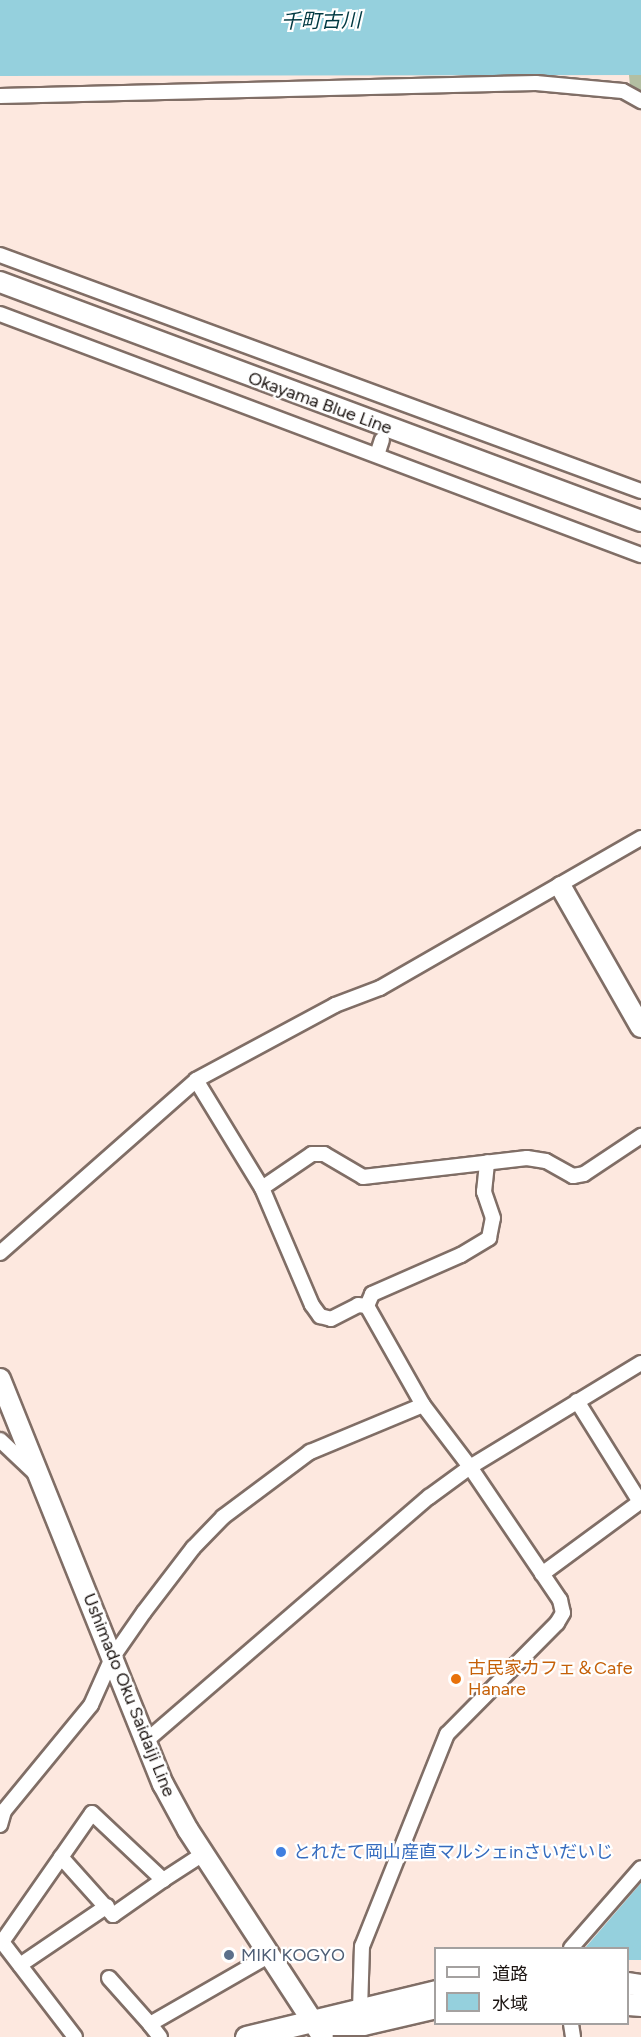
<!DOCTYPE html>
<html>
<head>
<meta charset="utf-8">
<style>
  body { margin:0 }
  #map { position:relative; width:641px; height:2037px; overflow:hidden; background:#fde8df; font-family:Figtree,"Noto Sans JP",sans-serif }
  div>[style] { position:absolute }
  .green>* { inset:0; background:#b3bfa2 }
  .water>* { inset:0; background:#95d0dd }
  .roads { filter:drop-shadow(2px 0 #806e66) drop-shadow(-2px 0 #806e66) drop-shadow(0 2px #806e66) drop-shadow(0 -2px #806e66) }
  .street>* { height:14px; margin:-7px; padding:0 7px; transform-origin:7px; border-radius:7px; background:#fff }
  .secondary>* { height:20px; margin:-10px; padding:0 10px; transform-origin:10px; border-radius:10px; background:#fff }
  .primary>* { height:21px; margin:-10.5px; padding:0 10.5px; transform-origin:10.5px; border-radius:10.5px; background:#fff }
  .dots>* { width:16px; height:16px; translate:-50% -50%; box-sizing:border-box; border:3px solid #fff; border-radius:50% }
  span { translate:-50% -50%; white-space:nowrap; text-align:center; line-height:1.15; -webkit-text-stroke:4.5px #fff; paint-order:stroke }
  .street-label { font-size:18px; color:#1b1411 }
  .food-label { font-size:18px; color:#c56008 }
  .left { translate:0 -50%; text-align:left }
  .shop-label { font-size:18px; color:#366cbe }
  .service-label { font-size:18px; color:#4e5e75 }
  .water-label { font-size:20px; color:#003942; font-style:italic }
  .legend { position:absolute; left:434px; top:1947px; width:195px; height:78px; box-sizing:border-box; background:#fff; border:2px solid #a4a1a0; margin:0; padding:8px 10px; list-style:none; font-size:18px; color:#1b1411 }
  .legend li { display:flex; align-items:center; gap:12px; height:30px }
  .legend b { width:30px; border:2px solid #a4a1a0 }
</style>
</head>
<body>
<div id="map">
  <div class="green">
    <div style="clip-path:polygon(629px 75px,641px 75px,641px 92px,630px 86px)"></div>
  </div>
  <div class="water">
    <div style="clip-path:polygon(0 0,641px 0,641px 75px,0 76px)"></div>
    <div style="clip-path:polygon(641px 1883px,641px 1960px,628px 1960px,628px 1948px,585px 1948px)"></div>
  </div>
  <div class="roads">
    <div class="street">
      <div style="left:0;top:96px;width:536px;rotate:-1.39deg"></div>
      <div style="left:536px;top:83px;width:87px;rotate:5.3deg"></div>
      <div style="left:623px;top:91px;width:21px;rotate:29deg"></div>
      <div style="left:0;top:255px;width:683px;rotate:20.21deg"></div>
      <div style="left:0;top:314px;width:685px;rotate:20.61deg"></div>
      <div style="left:377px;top:455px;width:16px;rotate:-72deg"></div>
      <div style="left:196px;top:1080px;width:127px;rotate:58.6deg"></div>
      <div style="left:262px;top:1188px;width:127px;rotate:66.9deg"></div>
      <div style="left:312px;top:1305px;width:14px;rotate:54deg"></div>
      <div style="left:320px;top:1316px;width:11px;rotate:15deg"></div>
      <div style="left:331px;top:1319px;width:30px;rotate:-27deg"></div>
      <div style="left:358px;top:1305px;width:9px;rotate:6deg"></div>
      <div style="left:367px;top:1306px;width:114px;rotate:60.5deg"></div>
      <div style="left:423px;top:1405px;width:78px;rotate:52.8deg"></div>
      <div style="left:470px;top:1467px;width:161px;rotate:55.9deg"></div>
      <div style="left:560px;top:1600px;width:13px;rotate:77deg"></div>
      <div style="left:563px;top:1613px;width:12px;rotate:121deg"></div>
      <div style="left:557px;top:1623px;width:156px;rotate:134.7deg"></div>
      <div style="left:447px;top:1734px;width:228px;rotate:111.8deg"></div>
      <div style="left:362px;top:1946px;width:63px;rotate:91.8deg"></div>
      <div style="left:262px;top:1188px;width:60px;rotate:-34.2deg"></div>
      <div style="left:312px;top:1154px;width:12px"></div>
      <div style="left:324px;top:1154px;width:45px;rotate:30.5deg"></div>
      <div style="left:363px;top:1177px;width:165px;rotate:-6.6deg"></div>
      <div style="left:527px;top:1158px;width:19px;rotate:9deg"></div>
      <div style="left:546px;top:1161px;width:31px;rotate:29deg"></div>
      <div style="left:573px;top:1176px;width:11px;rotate:-10deg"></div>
      <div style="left:584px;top:1174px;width:69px;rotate:-33.7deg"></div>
      <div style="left:0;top:1253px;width:261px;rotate:-41.4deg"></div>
      <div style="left:196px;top:1080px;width:158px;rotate:-28.3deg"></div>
      <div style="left:335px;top:1005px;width:48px;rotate:-20.7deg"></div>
      <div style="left:380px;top:988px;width:301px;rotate:-29.9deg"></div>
      <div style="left:367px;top:1306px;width:13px;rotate:-67deg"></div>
      <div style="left:372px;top:1294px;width:97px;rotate:-23.7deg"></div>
      <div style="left:461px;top:1255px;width:33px;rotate:-31deg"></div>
      <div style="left:489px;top:1238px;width:20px;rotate:-79deg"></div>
      <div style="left:493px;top:1218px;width:28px;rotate:-109deg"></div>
      <div style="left:484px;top:1192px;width:30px;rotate:-84deg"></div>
      <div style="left:577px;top:1401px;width:119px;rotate:58deg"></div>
      <div style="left:0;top:1440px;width:50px;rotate:43.4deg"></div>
      <div style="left:542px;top:1574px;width:123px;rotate:-36.4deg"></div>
      <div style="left:146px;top:1741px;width:374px;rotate:-40.8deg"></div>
      <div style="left:429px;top:1497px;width:51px;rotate:-36.2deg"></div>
      <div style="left:470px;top:1467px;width:200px;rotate:-31.3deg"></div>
      <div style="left:0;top:1825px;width:15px;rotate:-74deg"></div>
      <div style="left:4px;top:1811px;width:137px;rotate:-50.6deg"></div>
      <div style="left:91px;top:1705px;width:51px;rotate:-65.9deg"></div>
      <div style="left:112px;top:1658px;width:56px;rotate:-55.2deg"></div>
      <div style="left:144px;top:1612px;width:81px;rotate:-52.6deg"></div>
      <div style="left:193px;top:1548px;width:43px;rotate:-45.9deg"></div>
      <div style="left:223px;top:1517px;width:109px;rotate:-36.8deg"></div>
      <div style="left:310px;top:1452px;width:122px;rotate:-22.6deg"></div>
      <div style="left:61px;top:1857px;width:78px;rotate:48.1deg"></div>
      <div style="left:113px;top:1915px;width:61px;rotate:-35deg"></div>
      <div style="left:571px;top:1948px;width:106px;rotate:-48.8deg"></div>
      <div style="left:20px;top:1965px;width:105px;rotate:-34.1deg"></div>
      <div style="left:109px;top:1978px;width:62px;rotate:48.3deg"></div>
      <div style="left:571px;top:2024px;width:13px;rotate:81deg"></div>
      <div style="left:75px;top:2037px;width:120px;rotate:-127.5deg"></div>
      <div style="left:2px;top:1942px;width:157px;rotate:-55.1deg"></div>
      <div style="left:92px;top:1813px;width:98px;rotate:43.3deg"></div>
      <div style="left:163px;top:1880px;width:48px;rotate:-33deg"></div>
      <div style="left:160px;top:2037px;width:16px;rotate:-128deg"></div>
      <div style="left:150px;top:2024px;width:138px;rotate:-29.9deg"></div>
    </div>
    <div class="secondary">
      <div style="left:0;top:282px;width:684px;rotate:20.45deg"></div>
      <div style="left:561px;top:887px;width:161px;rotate:60.3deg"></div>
      <div style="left:0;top:1379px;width:437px;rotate:68.1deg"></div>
      <div style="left:163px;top:1784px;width:52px;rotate:61.5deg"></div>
      <div style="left:188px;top:1830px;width:247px;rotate:56.9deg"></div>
    </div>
    <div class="primary">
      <div style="left:628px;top:1983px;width:13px;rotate:9deg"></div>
      <div style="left:628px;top:2004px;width:13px;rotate:4deg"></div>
      <div style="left:330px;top:2024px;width:33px"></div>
      <div style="left:363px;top:2024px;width:75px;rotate:-13.1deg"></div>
      <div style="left:246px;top:2037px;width:195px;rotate:-13.6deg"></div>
    </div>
  </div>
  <div class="dots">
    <div style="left:456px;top:1679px;background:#e8710a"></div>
    <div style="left:281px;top:1852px;background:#3f7fe0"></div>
    <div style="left:229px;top:1955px;background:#5c6f8a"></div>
  </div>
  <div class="street-label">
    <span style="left:320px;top:403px;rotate:20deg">Okayama Blue Line</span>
    <span style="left:129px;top:1695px;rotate:68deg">Ushimado Oku Saidaiji Line</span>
  </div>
  <div class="food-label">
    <span class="left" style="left:468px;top:1679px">古民家カフェ＆Cafe<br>Hanare</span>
  </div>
  <div class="shop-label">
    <span class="left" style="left:293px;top:1852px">とれたて岡山産直マルシェinさいだいじ</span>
  </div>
  <div class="service-label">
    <span class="left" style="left:241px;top:1955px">MIKI KOGYO</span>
  </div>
  <div class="water-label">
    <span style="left:321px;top:21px;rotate:-1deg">千町古川</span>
  </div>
  <ul class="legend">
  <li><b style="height:8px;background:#fff"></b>道路</li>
  <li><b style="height:16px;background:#95d0dd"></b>水域</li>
  </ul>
</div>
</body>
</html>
